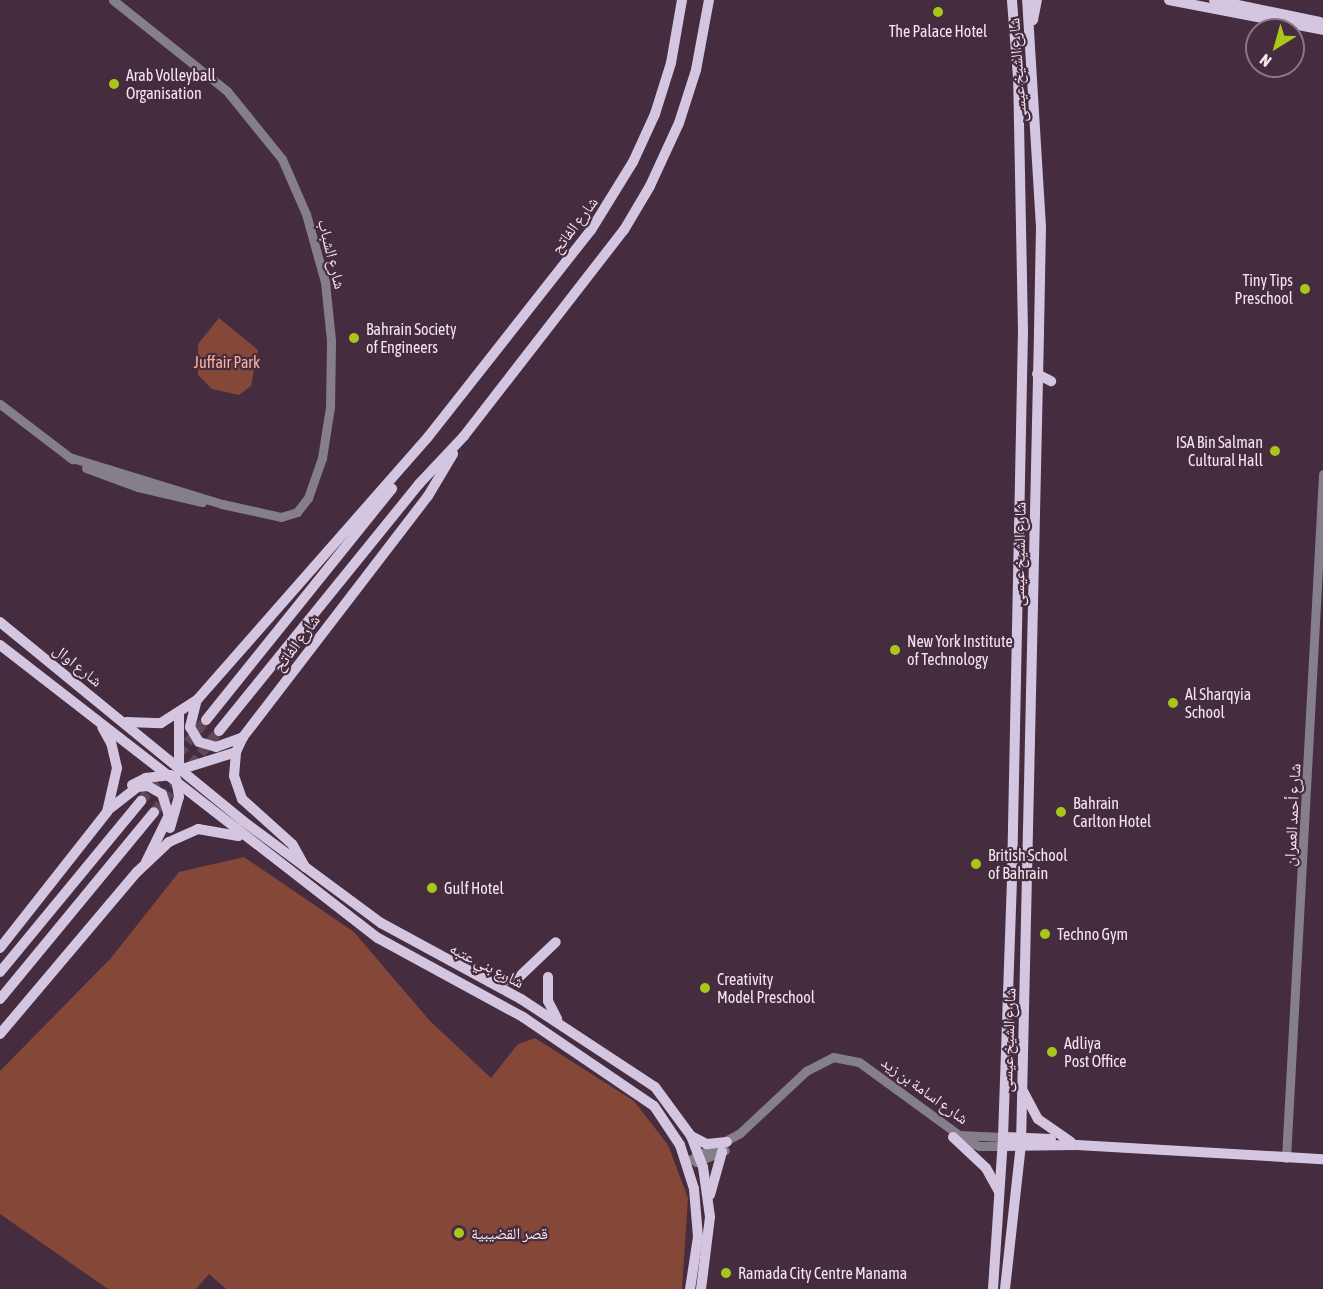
<!DOCTYPE html>
<html>
<head>
<meta charset="utf-8">
<style>
  body { margin:0 }
  #map { position:relative; width:1323px; height:1289px; overflow:hidden; background:#452c3e; font-family:"Asap Condensed","Noto Naskh Arabic",sans-serif }
  div>[style] { position:absolute }
  .green>* { inset:0; background:#844738 }
  .major-tunnel>* { height:10px; margin-top:-5px; transform-origin:0; background:repeating-linear-gradient(90deg,#5f4859 0 10px,transparent 0 15px) }
  .minor>* { height:9px; margin:-4.5px; padding:0 4.5px; transform-origin:4.5px; border-radius:4.5px; background:#857e8b }
  .major>* { height:10px; margin:-5px; padding:0 5px; transform-origin:5px; border-radius:5px; background:#d4c6e1 }
  .dots>* { width:16px; height:16px; translate:-50% -50%; box-sizing:border-box; border:3px solid #452c3e; border-radius:50% }
  span { translate:-50% -50%; white-space:nowrap; text-align:center; line-height:1.15; -webkit-text-stroke:4.5px #452c3e; paint-order:stroke }
  .poi-label { font-size:16px; color:#f5e5f0 }
  .left { translate:0 -50%; text-align:left }
  .right { translate:-100% -50%; text-align:right }
  .street-label { font-size:16px; color:#f5e5f0 }
  .park-label { font-size:16px; color:#fcb09d }
  .north { position:absolute; left:1245px; top:18px; width:60px; height:60px; box-sizing:border-box; background:#452c3e; border:2px solid #8b7685; border-radius:50%; rotate:217deg; font-size:16px; font-weight:700; line-height:24px; text-align:center; color:#f5e5f0 }
  .north::after { content:''; display:block; margin:auto; width:21px; height:27px; background:#a9c719; clip-path:polygon(50% 0,100% 100%,50% 72%,0 100%) }
</style>
</head>
<body>
<div id="map">
  <div class="green">
    <div style="clip-path:polygon(219px 318px,258px 350px,251px 386px,239px 395px,212px 389px,198px 375px,198px 344px)"></div>
    <div style="clip-path:polygon(244px 857px,354px 932px,430px 1021px,491px 1078px,518px 1044px,535px 1038px,634px 1101px,668px 1145px,688px 1198px,682px 1289px,226px 1289px,209px 1274px,196px 1289px,108px 1289px,0 1214px,0 1071px,111px 958px,179px 872px)"></div>
  </div>
  <div class="major-tunnel">
    <div style="left:141px;top:801px;width:104px;rotate:-51.3deg"></div>
    <div style="left:154px;top:812px;width:104px;rotate:-51.3deg"></div>
  </div>
  <div class="minor">
    <div style="left:0;top:404px;width:91px;rotate:37.4deg"></div>
    <div style="left:69px;top:457px;width:160px;rotate:17.1deg"></div>
    <div style="left:222px;top:504px;width:60px;rotate:12.4deg"></div>
    <div style="left:281px;top:517px;width:17px;rotate:-17deg"></div>
    <div style="left:297px;top:512px;width:18px;rotate:-52deg"></div>
    <div style="left:308px;top:498px;width:42px;rotate:-70.7deg"></div>
    <div style="left:322px;top:458px;width:52px;rotate:-81.1deg"></div>
    <div style="left:330px;top:407px;width:67px;rotate:-89.1deg"></div>
    <div style="left:331px;top:340px;width:58px;rotate:-95.9deg"></div>
    <div style="left:325px;top:282px;width:71px;rotate:-105.6deg"></div>
    <div style="left:306px;top:214px;width:60px;rotate:-113.6deg"></div>
    <div style="left:282px;top:159px;width:87px;rotate:-129deg"></div>
    <div style="left:227px;top:91px;width:146px;rotate:-141.4deg"></div>
    <div style="left:86px;top:468px;width:55px;rotate:20.1deg"></div>
    <div style="left:138px;top:487px;width:66px;rotate:13.2deg"></div>
    <div style="left:958px;top:1139px;width:22px;rotate:18deg"></div>
    <div style="left:979px;top:1146px;width:24px"></div>
    <div style="left:1286px;top:1158px;width:685px;rotate:-86.9deg"></div>
    <div style="left:686px;top:1162px;width:61px;rotate:-28.2deg"></div>
    <div style="left:740px;top:1133px;width:91px;rotate:-43.2deg"></div>
    <div style="left:806px;top:1071px;width:30px;rotate:-27deg"></div>
    <div style="left:833px;top:1057px;width:26px;rotate:11deg"></div>
    <div style="left:859px;top:1062px;width:124px;rotate:36.1deg"></div>
    <div style="left:959px;top:1135px;width:44px;rotate:2.6deg"></div>
    <div style="left:696px;top:1162px;width:31px;rotate:-22deg"></div>
  </div>
  <div class="major">
    <div style="left:1169px;top:0;width:157px;rotate:11deg"></div>
    <div style="left:1214px;top:0;width:108px;rotate:11.7deg"></div>
    <div style="left:1033px;top:20px;width:20px;rotate:-79deg"></div>
    <div style="left:1037px;top:374px;width:16px;rotate:27deg"></div>
    <div style="left:0;top:622px;width:314px;rotate:39.3deg"></div>
    <div style="left:243px;top:821px;width:172px;rotate:36.5deg"></div>
    <div style="left:381px;top:923px;width:159px;rotate:28.5deg"></div>
    <div style="left:521px;top:999px;width:160px;rotate:33.3deg"></div>
    <div style="left:655px;top:1087px;width:61px;rotate:53.7deg"></div>
    <div style="left:691px;top:1136px;width:33px;rotate:69deg"></div>
    <div style="left:703px;top:1167px;width:50px;rotate:82deg"></div>
    <div style="left:710px;top:1217px;width:73px;rotate:97.1deg"></div>
    <div style="left:0;top:645px;width:478px;rotate:37.8deg"></div>
    <div style="left:378px;top:938px;width:165px;rotate:28.6deg"></div>
    <div style="left:523px;top:1017px;width:158px;rotate:34.2deg"></div>
    <div style="left:654px;top:1106px;width:47px;rotate:56.3deg"></div>
    <div style="left:680px;top:1145px;width:46px;rotate:72.3deg"></div>
    <div style="left:694px;top:1189px;width:48px;rotate:85.2deg"></div>
    <div style="left:698px;top:1237px;width:53px;rotate:98.7deg"></div>
    <div style="left:196px;top:703px;width:25px;rotate:104deg"></div>
    <div style="left:190px;top:727px;width:17px;rotate:59deg"></div>
    <div style="left:199px;top:742px;width:18px;rotate:16deg"></div>
    <div style="left:216px;top:747px;width:29px;rotate:-20deg"></div>
    <div style="left:206px;top:720px;width:297px;rotate:-51.2deg"></div>
    <div style="left:127px;top:722px;width:34px;rotate:2deg"></div>
    <div style="left:161px;top:723px;width:43px;rotate:-32.6deg"></div>
    <div style="left:197px;top:700px;width:350px;rotate:-48.7deg"></div>
    <div style="left:428px;top:437px;width:263px;rotate:-51.8deg"></div>
    <div style="left:591px;top:230px;width:80px;rotate:-58.3deg"></div>
    <div style="left:633px;top:162px;width:53px;rotate:-65.4deg"></div>
    <div style="left:655px;top:114px;width:53px;rotate:-72.6deg"></div>
    <div style="left:671px;top:63px;width:64px;rotate:-80.1deg"></div>
    <div style="left:219px;top:731px;width:318px;rotate:-51deg"></div>
    <div style="left:419px;top:484px;width:66px;rotate:-46.8deg"></div>
    <div style="left:464px;top:436px;width:261px;rotate:-52.2deg"></div>
    <div style="left:624px;top:230px;width:51px;rotate:-59.4deg"></div>
    <div style="left:650px;top:186px;width:69px;rotate:-65.3deg"></div>
    <div style="left:679px;top:123px;width:56px;rotate:-72.2deg"></div>
    <div style="left:696px;top:70px;width:71px;rotate:-79.5deg"></div>
    <div style="left:179px;top:770px;width:60px;rotate:-17.5deg"></div>
    <div style="left:179px;top:771px;width:57px;rotate:-90deg"></div>
    <div style="left:132px;top:785px;width:16px;rotate:-27deg"></div>
    <div style="left:146px;top:778px;width:25px;rotate:-7deg"></div>
    <div style="left:108px;top:810px;width:37px;rotate:-38deg"></div>
    <div style="left:137px;top:787px;width:11px;rotate:-5deg"></div>
    <div style="left:148px;top:786px;width:16px;rotate:30deg"></div>
    <div style="left:162px;top:794px;width:22px;rotate:72deg"></div>
    <div style="left:169px;top:815px;width:52px;rotate:116.1deg"></div>
    <div style="left:170px;top:828px;width:32px;rotate:-74deg"></div>
    <div style="left:179px;top:797px;width:18px;rotate:-99deg"></div>
    <div style="left:305px;top:867px;width:26px;rotate:-119deg"></div>
    <div style="left:292px;top:844px;width:67px;rotate:-138deg"></div>
    <div style="left:242px;top:799px;width:24px;rotate:-109deg"></div>
    <div style="left:234px;top:776px;width:24px;rotate:-85deg"></div>
    <div style="left:236px;top:752px;width:17px;rotate:-65deg"></div>
    <div style="left:243px;top:737px;width:304px;rotate:-52.5deg"></div>
    <div style="left:428px;top:496px;width:49px;rotate:-59.2deg"></div>
    <div style="left:0;top:948px;width:173px;rotate:-51.8deg"></div>
    <div style="left:107px;top:812px;width:45px;rotate:-77.2deg"></div>
    <div style="left:117px;top:768px;width:26px;rotate:-103deg"></div>
    <div style="left:111px;top:743px;width:18px;rotate:-119deg"></div>
    <div style="left:0;top:972px;width:222px;rotate:-50.5deg"></div>
    <div style="left:548px;top:977px;width:24px;rotate:90deg"></div>
    <div style="left:548px;top:1001px;width:20px;rotate:63deg"></div>
    <div style="left:490px;top:982px;width:28px;rotate:-8deg"></div>
    <div style="left:518px;top:978px;width:52px;rotate:-43.5deg"></div>
    <div style="left:0;top:999px;width:242px;rotate:-50.5deg"></div>
    <div style="left:0;top:1034px;width:212px;rotate:-49.8deg"></div>
    <div style="left:137px;top:872px;width:44px;rotate:-43.2deg"></div>
    <div style="left:169px;top:842px;width:32px;rotate:-24deg"></div>
    <div style="left:198px;top:829px;width:41px;rotate:9.9deg"></div>
    <div style="left:1023px;top:1091px;width:32px;rotate:62deg"></div>
    <div style="left:1038px;top:1119px;width:40px;rotate:34.9deg"></div>
    <div style="left:691px;top:1136px;width:18px;rotate:27deg"></div>
    <div style="left:707px;top:1144px;width:20px;rotate:-6deg"></div>
    <div style="left:953px;top:1137px;width:45px;rotate:43.2deg"></div>
    <div style="left:986px;top:1168px;width:26px;rotate:61deg"></div>
    <div style="left:1003px;top:1137px;width:48px;rotate:2.4deg"></div>
    <div style="left:1003px;top:1146px;width:74px;rotate:-0.8deg"></div>
    <div style="left:1077px;top:1145px;width:246px;rotate:3.3deg"></div>
    <div style="left:710px;top:1195px;width:45px;rotate:-74.4deg"></div>
    <div style="left:993px;top:1289px;width:152px;rotate:-86.2deg"></div>
    <div style="left:1003px;top:1137px;width:259px;rotate:-88deg"></div>
    <div style="left:1012px;top:878px;width:547px;rotate:-88.85deg"></div>
    <div style="left:1023px;top:331px;width:254px;rotate:-91.1deg"></div>
    <div style="left:1018px;top:77px;width:77px;rotate:-94.5deg"></div>
    <div style="left:1005px;top:1289px;width:145px;rotate:-83.7deg"></div>
    <div style="left:1021px;top:1145px;width:814px;rotate:-88.73deg"></div>
    <div style="left:1039px;top:331px;width:104px;rotate:-88.9deg"></div>
    <div style="left:1041px;top:227px;width:227px;rotate:-93.5deg"></div>
  </div>
  <div class="dots">
    <div style="left:938px;top:12px;background:#a9c719"></div>
    <div style="left:114px;top:84px;background:#a9c719"></div>
    <div style="left:1305px;top:289px;background:#a9c719"></div>
    <div style="left:354px;top:338px;background:#a9c719"></div>
    <div style="left:1275px;top:451px;background:#a9c719"></div>
    <div style="left:895px;top:650px;background:#a9c719"></div>
    <div style="left:1173px;top:703px;background:#a9c719"></div>
    <div style="left:1061px;top:812px;background:#a9c719"></div>
    <div style="left:976px;top:864px;background:#a9c719"></div>
    <div style="left:432px;top:888px;background:#a9c719"></div>
    <div style="left:1045px;top:934px;background:#a9c719"></div>
    <div style="left:705px;top:988px;background:#a9c719"></div>
    <div style="left:1052px;top:1052px;background:#a9c719"></div>
    <div style="left:459px;top:1233px;background:#a9c719"></div>
    <div style="left:726px;top:1273px;background:#a9c719"></div>
  </div>
  <div class="poi-label">
    <span style="left:938px;top:31px">The Palace Hotel</span>
    <span class="left" style="left:126px;top:84px">Arab Volleyball<br>Organisation</span>
    <span class="right" style="left:1293px;top:289px">Tiny Tips<br>Preschool</span>
    <span class="left" style="left:366px;top:338px">Bahrain Society<br>of Engineers</span>
    <span class="right" style="left:1263px;top:451px">ISA Bin Salman<br>Cultural Hall</span>
    <span class="left" style="left:907px;top:650px">New York Institute<br>of Technology</span>
    <span class="left" style="left:1185px;top:703px">Al Sharqyia<br>School</span>
    <span class="left" style="left:1073px;top:812px">Bahrain<br>Carlton Hotel</span>
    <span class="left" style="left:988px;top:864px">British School<br>of Bahrain</span>
    <span class="left" style="left:444px;top:888px">Gulf Hotel</span>
    <span class="left" style="left:1057px;top:934px">Techno Gym</span>
    <span class="left" style="left:717px;top:988px">Creativity<br>Model Preschool</span>
    <span class="left" style="left:1064px;top:1052px">Adliya<br>Post Office</span>
    <span class="left" style="left:471px;top:1233px">قصر القضيبية</span>
    <span class="left" style="left:738px;top:1273px">Ramada City Centre Manama</span>
  </div>
  <div class="street-label">
    <span style="left:1017px;top:70px;rotate:-94deg">شارع الشيخ عيسى</span>
    <span style="left:574px;top:225px;rotate:-53deg">شارع الفاتح</span>
    <span style="left:332px;top:254px;rotate:76deg">شارع الشباب</span>
    <span style="left:1019px;top:554px;rotate:-89deg">شارع الشيخ عيسى</span>
    <span style="left:296px;top:643px;rotate:-53deg">شارع الفاتح</span>
    <span style="left:78px;top:665px;rotate:39deg">شارع اوال</span>
    <span style="left:1292px;top:815px;rotate:-87deg">شارع أحمد العمران</span>
    <span style="left:487px;top:965px;rotate:27deg">شارع بني عتبه</span>
    <span style="left:1008px;top:1040px;rotate:-88deg">شارع الشيخ عيسى</span>
    <span style="left:925px;top:1090px;rotate:36deg">شارع اسامة بن زيد</span>
  </div>
  <div class="park-label">
    <span style="left:227px;top:362px">Juffair Park</span>
  </div>
  <div class="north">N</div>
</div>
</body>
</html>
